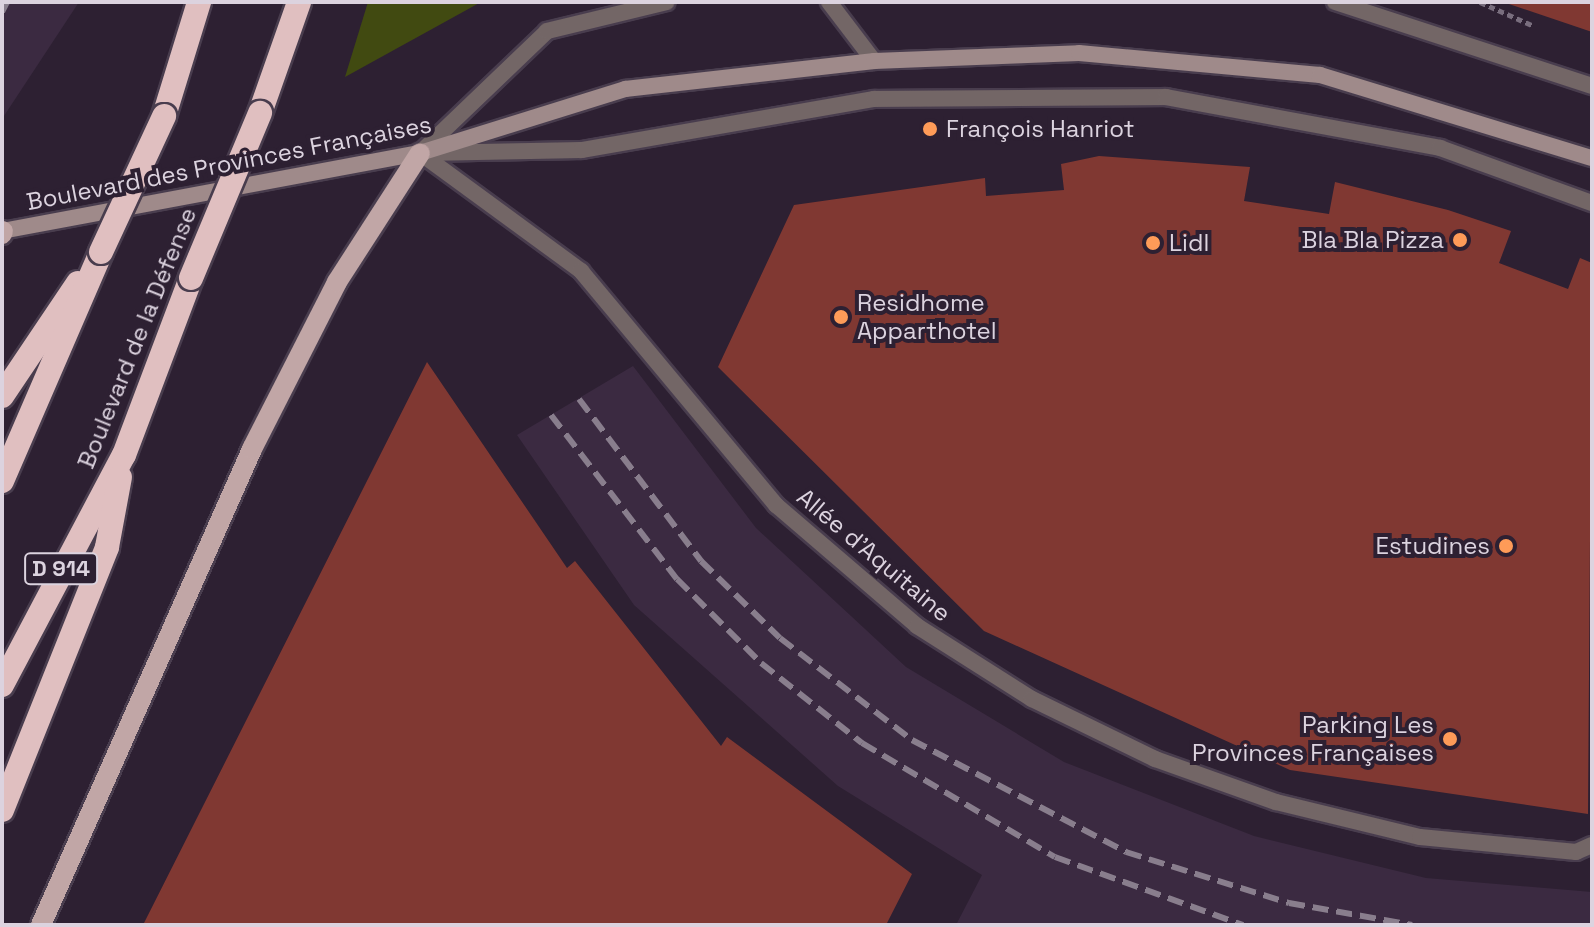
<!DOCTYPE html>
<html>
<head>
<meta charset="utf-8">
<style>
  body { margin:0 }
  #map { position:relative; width:1594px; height:927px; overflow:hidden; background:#2d2032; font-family:"Space Grotesk",sans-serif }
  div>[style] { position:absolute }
  .built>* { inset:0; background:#3b2a41 }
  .green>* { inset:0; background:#414a11 }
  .building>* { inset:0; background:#803832 }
  .path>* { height:5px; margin-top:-2.5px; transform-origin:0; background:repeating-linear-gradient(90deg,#796e7e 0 6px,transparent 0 10px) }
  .roads { filter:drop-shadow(2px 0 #493d4e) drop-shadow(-2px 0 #493d4e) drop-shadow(0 2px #493d4e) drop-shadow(0 -2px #493d4e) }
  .lane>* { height:16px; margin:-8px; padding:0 8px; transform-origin:8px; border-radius:8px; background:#736666 }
  .street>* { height:16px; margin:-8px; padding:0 8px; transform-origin:8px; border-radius:8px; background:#736666 }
  .secondary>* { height:16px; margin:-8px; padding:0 8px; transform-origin:8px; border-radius:8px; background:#9f8a8a }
  .primary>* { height:20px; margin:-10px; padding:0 10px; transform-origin:10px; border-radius:10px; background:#c1a6a6 }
  .highway>* { height:24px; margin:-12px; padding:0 12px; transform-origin:12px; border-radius:12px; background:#e0bfc0 }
  .rail>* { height:6px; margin-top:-3px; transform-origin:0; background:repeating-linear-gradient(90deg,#897e8d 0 16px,transparent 0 24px) }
  .bridges { filter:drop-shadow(2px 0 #493d4e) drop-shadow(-2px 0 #493d4e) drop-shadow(0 2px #493d4e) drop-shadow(0 -2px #493d4e) }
  .highway-bridge>* { height:24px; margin:-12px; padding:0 12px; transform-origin:12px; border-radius:12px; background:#e0bfc0 }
  .dots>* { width:22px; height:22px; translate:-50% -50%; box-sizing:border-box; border:4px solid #2d2032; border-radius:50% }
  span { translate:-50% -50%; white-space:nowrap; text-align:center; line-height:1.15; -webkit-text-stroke:8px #2d2032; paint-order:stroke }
  .shield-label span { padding:2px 6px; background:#2d2032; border:2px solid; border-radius:6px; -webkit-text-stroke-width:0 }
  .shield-label { font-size:22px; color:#dcd3df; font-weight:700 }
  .poi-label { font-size:24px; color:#dcd3df }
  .left { translate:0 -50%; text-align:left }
  .right { translate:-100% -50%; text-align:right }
  .street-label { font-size:24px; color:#dcd3df }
  .frame { position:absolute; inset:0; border:4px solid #dcd3df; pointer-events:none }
</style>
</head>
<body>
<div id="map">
  <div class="built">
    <div style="clip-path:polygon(2px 2px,79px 2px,2px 119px)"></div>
    <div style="clip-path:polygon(633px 366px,756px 528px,906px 667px,1064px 762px,1254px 836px,1426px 878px,1592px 892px,1592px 925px,956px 925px,982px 875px,838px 786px,634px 605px,517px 435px)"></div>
  </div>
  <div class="green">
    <div style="clip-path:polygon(368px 2px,481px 2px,345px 77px)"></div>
  </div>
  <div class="building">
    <div style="clip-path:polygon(1506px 2px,1592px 2px,1592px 32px,1506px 3px)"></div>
    <div style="clip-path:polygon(1099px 156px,1250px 167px,1244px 201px,1329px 214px,1335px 182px,1448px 210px,1511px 231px,1499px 263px,1568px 289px,1580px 258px,1592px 263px,1588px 814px,1290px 770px,984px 631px,718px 367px,794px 205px,985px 178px,986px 196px,1064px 190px,1061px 164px)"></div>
    <div style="clip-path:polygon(427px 362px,567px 568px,575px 561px,721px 746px,727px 737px,912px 874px,887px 923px,143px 925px)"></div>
  </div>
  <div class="path">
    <div style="left:1480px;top:2px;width:59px;rotate:24deg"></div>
  </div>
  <div class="roads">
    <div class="lane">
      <div style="left:829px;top:2px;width:74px;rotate:52.7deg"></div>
      <div style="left:1335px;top:2px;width:270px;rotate:18.1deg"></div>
      <div style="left:420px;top:153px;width:176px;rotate:-43.8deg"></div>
      <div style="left:547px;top:31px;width:123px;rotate:-13.6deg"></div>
      <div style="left:426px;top:153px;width:156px;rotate:-1.1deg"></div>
      <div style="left:582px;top:150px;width:296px;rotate:-9.9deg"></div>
      <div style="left:874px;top:99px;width:292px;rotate:-0.4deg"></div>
      <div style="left:1166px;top:97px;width:279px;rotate:10.5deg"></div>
      <div style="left:1440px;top:148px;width:162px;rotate:19.9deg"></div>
    </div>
    <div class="street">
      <div style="left:420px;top:153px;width:200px;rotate:36.2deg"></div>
      <div style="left:581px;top:271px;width:305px;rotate:50.2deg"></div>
      <div style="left:776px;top:505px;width:186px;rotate:40.6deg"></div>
      <div style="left:917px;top:626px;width:136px;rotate:32.4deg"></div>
      <div style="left:1032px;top:699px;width:137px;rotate:26deg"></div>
      <div style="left:1155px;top:759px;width:128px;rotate:19.6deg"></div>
      <div style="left:1276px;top:802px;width:148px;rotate:13.7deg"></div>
      <div style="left:1420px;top:837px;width:157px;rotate:5.5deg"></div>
      <div style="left:1576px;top:852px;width:17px;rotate:-24deg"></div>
    </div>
    <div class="secondary">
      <div style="left:2px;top:231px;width:425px;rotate:-10.6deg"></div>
      <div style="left:420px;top:153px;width:215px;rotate:-17.3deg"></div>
      <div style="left:625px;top:89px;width:251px;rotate:-6.4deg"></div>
      <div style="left:874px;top:61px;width:205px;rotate:-2.2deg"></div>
      <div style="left:1079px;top:53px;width:242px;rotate:5.2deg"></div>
      <div style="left:1320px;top:75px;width:284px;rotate:17deg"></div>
    </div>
    <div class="primary">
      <div style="left:2px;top:234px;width:3px;rotate:-72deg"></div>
      <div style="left:41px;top:925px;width:521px;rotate:-66.09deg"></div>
      <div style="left:252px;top:449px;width:187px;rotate:-63deg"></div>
      <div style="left:337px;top:282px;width:153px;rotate:-57.2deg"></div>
    </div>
    <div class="highway">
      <div style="left:260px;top:113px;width:118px;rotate:-70.6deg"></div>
      <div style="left:164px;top:116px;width:119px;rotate:-72.9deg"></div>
      <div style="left:2px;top:396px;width:136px;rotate:-56.1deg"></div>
      <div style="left:2px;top:481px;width:249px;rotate:-66.6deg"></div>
      <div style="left:2px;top:685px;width:260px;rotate:-62.1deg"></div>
      <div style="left:124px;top:455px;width:189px;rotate:-69.3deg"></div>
      <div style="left:2px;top:810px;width:283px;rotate:-68.2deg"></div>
      <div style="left:107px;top:547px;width:71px;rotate:-79.5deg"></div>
    </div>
  </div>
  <div class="rail">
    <div style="left:2px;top:12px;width:11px;rotate:-63deg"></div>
    <div style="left:579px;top:399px;width:203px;rotate:53deg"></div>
    <div style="left:701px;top:561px;width:110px;rotate:44.3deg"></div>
    <div style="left:780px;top:638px;width:167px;rotate:37.7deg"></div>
    <div style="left:912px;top:740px;width:242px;rotate:27.6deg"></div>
    <div style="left:1126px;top:852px;width:171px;rotate:17.4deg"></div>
    <div style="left:1289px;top:903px;width:125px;rotate:10.1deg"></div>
    <div style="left:551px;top:415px;width:207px;rotate:52.5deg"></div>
    <div style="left:677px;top:579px;width:119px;rotate:45deg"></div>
    <div style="left:761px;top:663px;width:129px;rotate:38.4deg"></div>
    <div style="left:862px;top:743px;width:224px;rotate:30.6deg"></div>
    <div style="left:1055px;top:857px;width:200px;rotate:19.9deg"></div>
  </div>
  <div class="bridges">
    <div class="highway-bridge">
      <div style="left:101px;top:252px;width:150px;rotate:-65.1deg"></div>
      <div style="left:191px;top:278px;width:179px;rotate:-67.3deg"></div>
    </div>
  </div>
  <div class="dots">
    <div style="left:930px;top:129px;background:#fe9b58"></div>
    <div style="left:1460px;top:240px;background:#fe9b58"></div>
    <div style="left:1153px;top:243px;background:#fe9b58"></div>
    <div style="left:841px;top:317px;background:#fe9b58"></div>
    <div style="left:1506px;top:546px;background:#fe9b58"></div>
    <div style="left:1450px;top:739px;background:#fe9b58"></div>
  </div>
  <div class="shield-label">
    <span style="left:61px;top:569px">D 914</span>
  </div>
  <div class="poi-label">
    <span class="left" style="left:946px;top:129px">François Hanriot</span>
    <span class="right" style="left:1444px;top:240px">Bla Bla Pizza</span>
    <span class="left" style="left:1169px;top:243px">Lidl</span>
    <span class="left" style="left:857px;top:317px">Residhome<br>Apparthotel</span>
    <span class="right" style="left:1490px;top:546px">Estudines</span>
    <span class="right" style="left:1434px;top:739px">Parking Les<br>Provinces Françaises</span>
  </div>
  <div class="street-label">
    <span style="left:229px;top:163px;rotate:-11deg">Boulevard des Provinces Françaises</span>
    <span style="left:137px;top:338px;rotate:-68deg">Boulevard de la Défense</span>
    <span style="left:874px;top:555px;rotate:40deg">Allée d'Aquitaine</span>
  </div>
  <div class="frame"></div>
</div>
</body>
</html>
